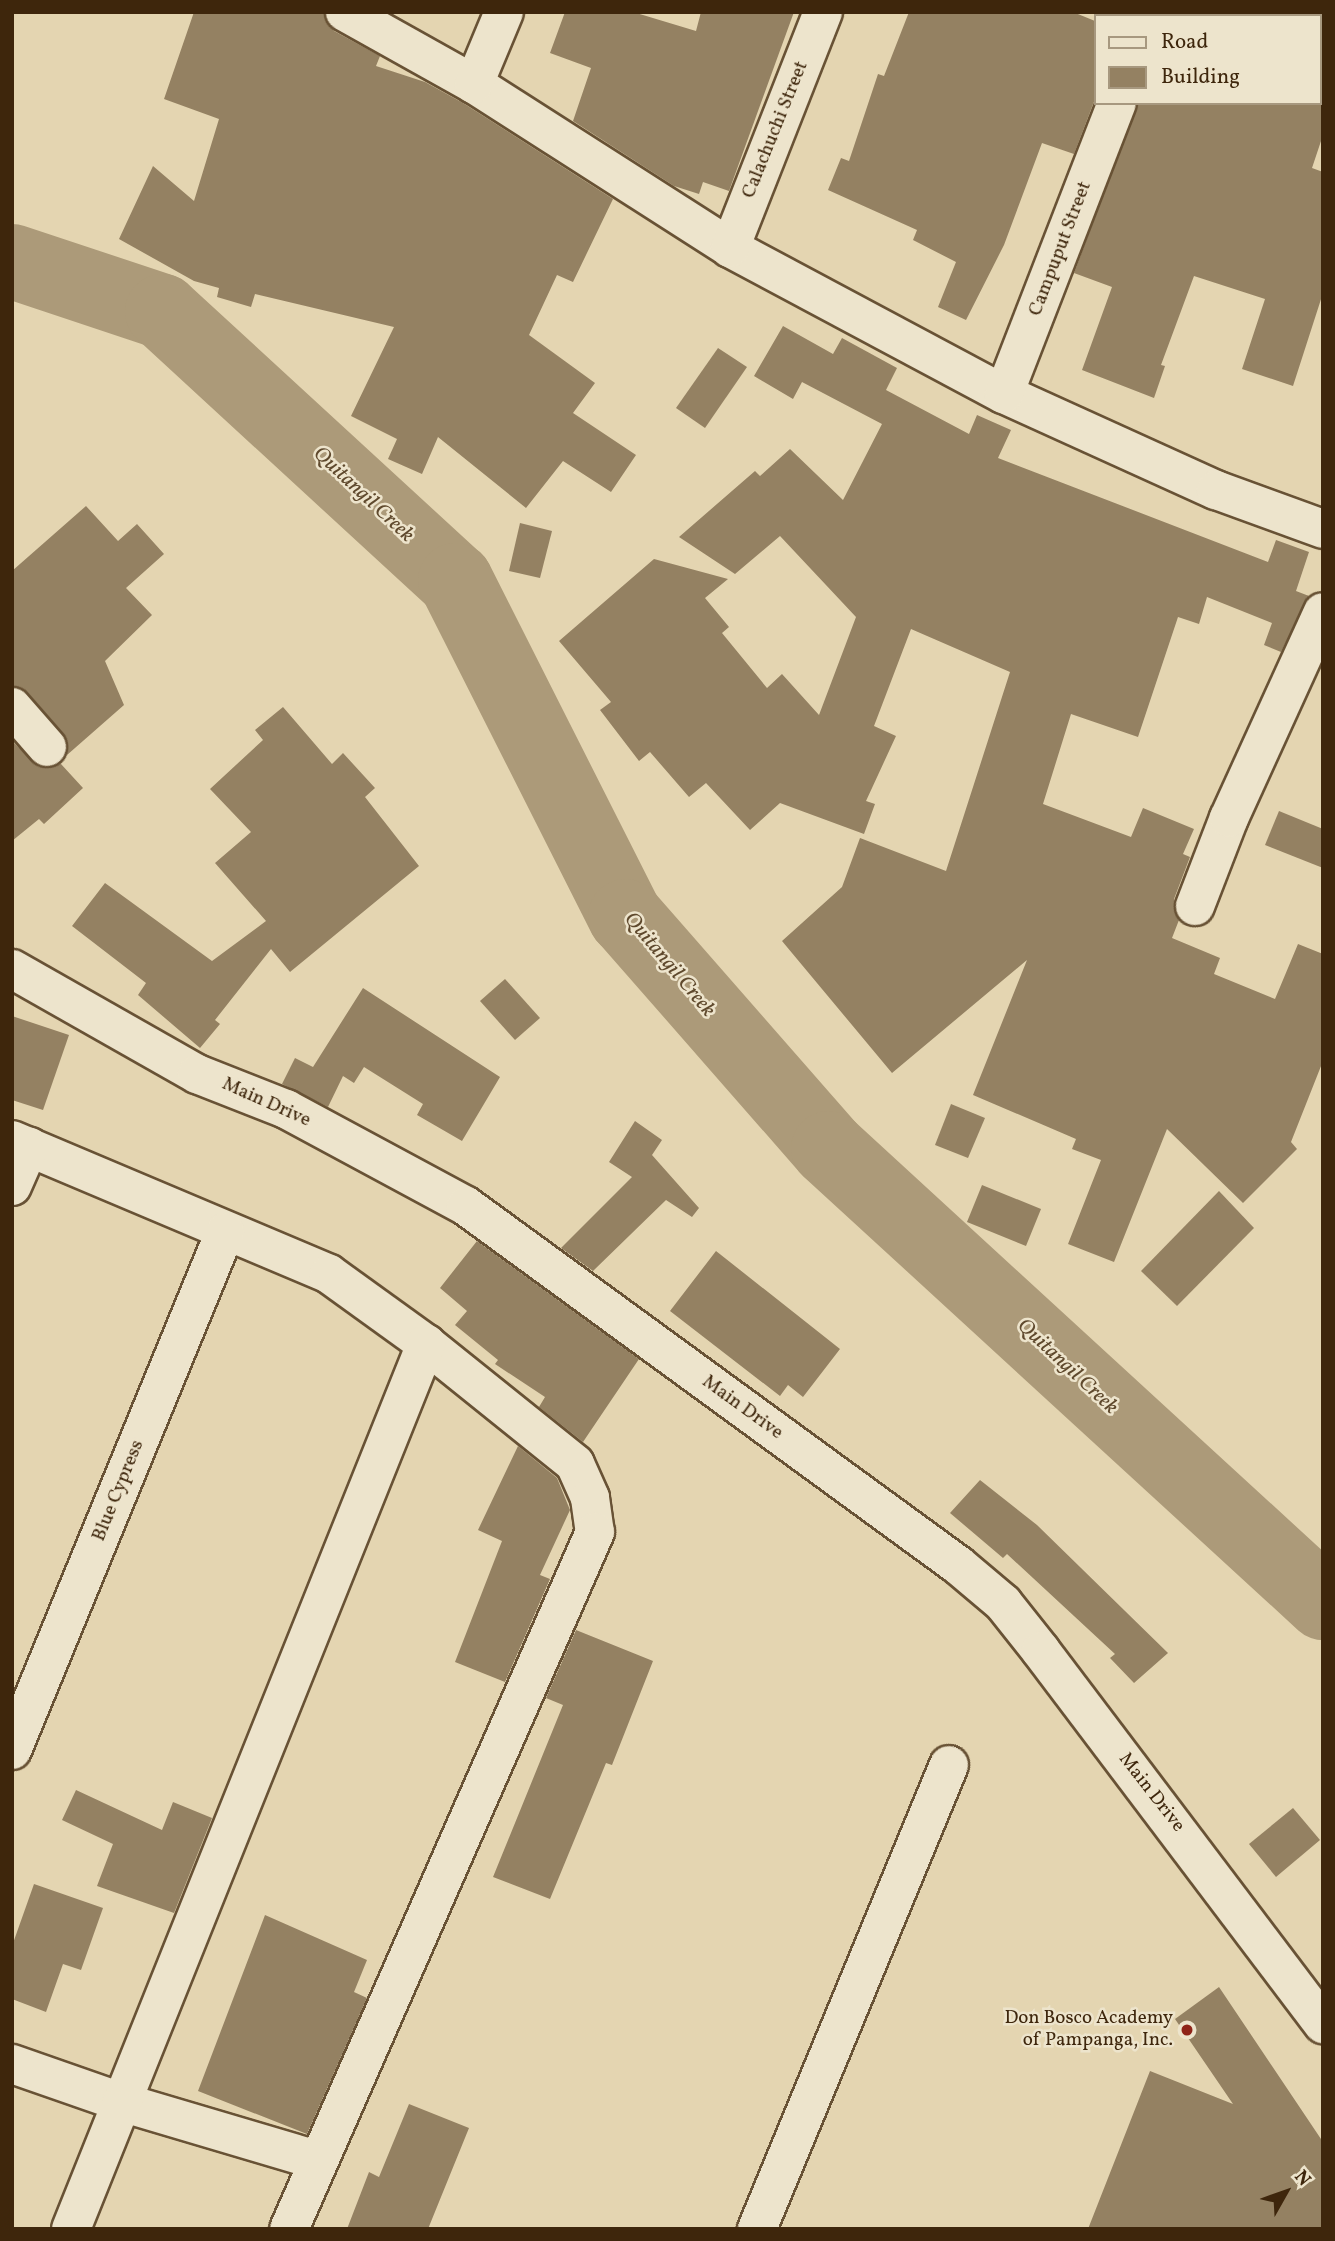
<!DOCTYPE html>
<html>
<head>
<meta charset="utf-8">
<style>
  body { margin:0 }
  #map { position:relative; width:1335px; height:2241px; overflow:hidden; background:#e4d5b1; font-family:Vollkorn,serif }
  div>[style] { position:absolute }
  .river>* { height:75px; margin:-37.5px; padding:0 37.5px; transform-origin:37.5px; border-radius:37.5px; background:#ac9a79 }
  .building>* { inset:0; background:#948162 }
  .roads { filter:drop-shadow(2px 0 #685235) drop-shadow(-2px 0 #685235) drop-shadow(0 2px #685235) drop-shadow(0 -2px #685235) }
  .minor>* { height:38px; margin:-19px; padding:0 19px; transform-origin:19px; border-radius:19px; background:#ede4cc }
  .dots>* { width:19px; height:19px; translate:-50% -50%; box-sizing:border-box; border:4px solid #ede4cc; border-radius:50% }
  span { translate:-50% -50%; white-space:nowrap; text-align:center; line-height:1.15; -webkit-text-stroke:5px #ede4cc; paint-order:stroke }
  .street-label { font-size:19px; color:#3e260c }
  .poi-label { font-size:19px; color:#3e260c }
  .right { translate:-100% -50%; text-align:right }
  .water-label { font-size:21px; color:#5f492d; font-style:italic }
  .frame { position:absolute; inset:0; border:14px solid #3e260c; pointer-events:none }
  .legend { position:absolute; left:1094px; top:14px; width:228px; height:91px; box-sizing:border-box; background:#ede4cc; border:2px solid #a7987f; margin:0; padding:9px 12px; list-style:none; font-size:21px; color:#3e260c }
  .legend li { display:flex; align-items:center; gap:14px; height:35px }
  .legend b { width:35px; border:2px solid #a7987f }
  .north { position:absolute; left:1251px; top:2157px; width:70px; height:70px; -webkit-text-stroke:5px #ede4cc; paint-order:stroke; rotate:50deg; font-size:19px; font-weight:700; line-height:28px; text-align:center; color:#3e260c }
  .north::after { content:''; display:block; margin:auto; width:24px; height:32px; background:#3e260c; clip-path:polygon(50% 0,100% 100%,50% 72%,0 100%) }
</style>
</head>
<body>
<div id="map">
  <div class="river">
    <div style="left:12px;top:261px;width:158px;rotate:18.4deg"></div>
    <div style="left:162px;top:311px;width:398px;rotate:42.6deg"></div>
    <div style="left:455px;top:580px;width:377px;rotate:63.2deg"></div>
    <div style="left:625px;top:916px;width:308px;rotate:48.8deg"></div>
    <div style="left:828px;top:1148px;width:672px;rotate:42.53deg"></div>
  </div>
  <div class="building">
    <div style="clip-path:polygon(194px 12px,323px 12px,334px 31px,380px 56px,376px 66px,425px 82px,463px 103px,613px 199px,573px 282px,557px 275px,529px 335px,595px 383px,573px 413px,636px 455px,611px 492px,563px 461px,526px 508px,438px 437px,422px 474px,388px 459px,397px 439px,351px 416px,394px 327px,255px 294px,251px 307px,217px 297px,219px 288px,194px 281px,119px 239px,153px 166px,194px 201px,219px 119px,164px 99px)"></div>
    <div style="clip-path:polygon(565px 12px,633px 12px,696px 31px,701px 12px,794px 12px,729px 191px,703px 182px,699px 194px,674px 186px,573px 121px,591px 68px,550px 53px)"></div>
    <div style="clip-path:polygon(909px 12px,1073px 12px,1095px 21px,1095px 99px,1074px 154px,1042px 143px,1004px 245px,966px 320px,938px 307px,956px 262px,913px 240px,917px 230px,828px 190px,841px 158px,849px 161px,878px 74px,884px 76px)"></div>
    <div style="clip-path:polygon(1138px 103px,1323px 103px,1323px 135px,1312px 168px,1323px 172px,1323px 293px,1293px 386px,1242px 369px,1265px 299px,1194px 276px,1161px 365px,1165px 366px,1154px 398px,1082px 370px,1112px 287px,1074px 273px)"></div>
    <div style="clip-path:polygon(783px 326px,833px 354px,842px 338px,897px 368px,886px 390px,969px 434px,977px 415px,1011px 430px,998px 458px,1268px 562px,1276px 540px,1309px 552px,1296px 591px,1309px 596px,1281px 652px,1264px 645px,1272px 623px,1207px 597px,1199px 624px,1178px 617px,1138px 737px,1071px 714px,1043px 804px,1131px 837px,1143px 808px,1194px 829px,1183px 854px,1190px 857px,1174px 899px,1179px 920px,1172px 938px,1220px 958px,1214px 974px,1275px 999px,1298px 944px,1323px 954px,1323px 1061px,1291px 1142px,1297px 1149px,1243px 1203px,1167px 1129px,1114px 1262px,1068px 1244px,1101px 1160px,1072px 1149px,1076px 1139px,973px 1095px,1027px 960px,892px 1073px,782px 941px,842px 887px,860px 838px,946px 871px,1010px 672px,911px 629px,874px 726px,896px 736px,866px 801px,875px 804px,864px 834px,780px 803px,750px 830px,706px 783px,689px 797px,650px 752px,639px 761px,600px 710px,611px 702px,559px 641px,654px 559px,728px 579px,705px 598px,729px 627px,722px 633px,767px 688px,782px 674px,819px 715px,856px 617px,780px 536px,735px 574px,679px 537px,755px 471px,760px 476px,790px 449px,843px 500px,882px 424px,802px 382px,793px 399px,754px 376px)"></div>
    <div style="clip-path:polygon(718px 348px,747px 367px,705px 428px,676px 408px)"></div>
    <div style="clip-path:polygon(86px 506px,118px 541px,137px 524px,164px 554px,126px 588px,152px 615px,105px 661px,124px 705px,67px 755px,63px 733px,28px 693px,12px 686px,12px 571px)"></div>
    <div style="clip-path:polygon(520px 523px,552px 531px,540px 578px,509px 571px)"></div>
    <div style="clip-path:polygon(283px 707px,332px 764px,343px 753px,375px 788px,365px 797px,419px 866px,290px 972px,271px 949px,215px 1020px,220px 1024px,200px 1048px,138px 995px,146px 983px,72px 926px,105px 883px,212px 961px,266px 921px,215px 863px,251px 832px,210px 789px,263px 740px,255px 730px)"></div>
    <div style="clip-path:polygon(12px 741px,39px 767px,61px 764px,83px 788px,44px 824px,39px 819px,12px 841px)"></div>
    <div style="clip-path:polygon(1279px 811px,1323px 829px,1323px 868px,1265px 845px)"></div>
    <div style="clip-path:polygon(505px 979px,540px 1018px,515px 1040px,480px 1001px)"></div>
    <div style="clip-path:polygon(363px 988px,500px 1077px,462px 1141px,417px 1115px,423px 1104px,364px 1067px,354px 1083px,343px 1076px,328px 1107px,282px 1084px,295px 1058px,313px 1067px)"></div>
    <div style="clip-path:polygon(12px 1016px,69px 1035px,43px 1110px,12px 1100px)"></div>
    <div style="clip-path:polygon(951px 1104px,985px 1118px,968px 1158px,935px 1145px)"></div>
    <div style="clip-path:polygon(635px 1121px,662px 1140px,652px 1155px,699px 1208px,692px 1217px,666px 1200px,593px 1271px,561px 1248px,632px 1177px,609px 1162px)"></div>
    <div style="clip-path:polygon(982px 1185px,1041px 1209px,1026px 1246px,967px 1222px)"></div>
    <div style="clip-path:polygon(1219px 1191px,1254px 1228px,1177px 1306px,1141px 1271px)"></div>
    <div style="clip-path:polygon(477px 1241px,639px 1359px,583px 1442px,539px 1407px,545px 1397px,495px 1364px,498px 1360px,455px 1325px,467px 1311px,440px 1288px)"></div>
    <div style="clip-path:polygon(716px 1251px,840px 1349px,803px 1397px,788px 1385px,780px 1396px,670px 1311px)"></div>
    <div style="clip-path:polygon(518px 1446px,557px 1478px,570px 1510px,540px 1575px,550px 1579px,505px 1682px,455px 1662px,502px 1541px,478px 1530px)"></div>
    <div style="clip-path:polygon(980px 1480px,1037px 1525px,1168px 1653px,1134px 1683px,1110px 1658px,1115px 1654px,1007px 1554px,1003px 1558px,950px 1513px)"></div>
    <div style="clip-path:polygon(576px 1630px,653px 1661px,612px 1765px,606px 1763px,550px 1899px,493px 1877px,563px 1705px,546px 1698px)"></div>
    <div style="clip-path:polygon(76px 1790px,162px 1830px,173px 1802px,212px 1818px,174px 1913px,97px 1886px,113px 1844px,62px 1820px)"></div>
    <div style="clip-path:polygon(1293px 1808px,1320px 1840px,1276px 1877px,1249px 1844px)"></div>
    <div style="clip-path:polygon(34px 1884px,103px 1908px,81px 1970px,63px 1964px,46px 2012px,12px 1999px,12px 1946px)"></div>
    <div style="clip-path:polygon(265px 1915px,367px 1960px,354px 1992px,367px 1998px,307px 2134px,198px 2091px)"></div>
    <div style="clip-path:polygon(1219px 1987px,1323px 2142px,1323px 2229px,1088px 2229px,1150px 2071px,1233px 2104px,1175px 2019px)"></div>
    <div style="clip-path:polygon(409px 2104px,469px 2128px,428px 2229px,347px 2229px,369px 2172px,379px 2177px)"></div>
  </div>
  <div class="roads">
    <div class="minor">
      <div style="left:345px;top:12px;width:148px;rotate:29.2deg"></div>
      <div style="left:474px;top:84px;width:304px;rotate:32.6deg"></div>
      <div style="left:730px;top:248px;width:310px;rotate:28.1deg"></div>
      <div style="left:1004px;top:394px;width:233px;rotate:24.4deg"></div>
      <div style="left:1216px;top:490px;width:114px;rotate:20deg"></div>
      <div style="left:1151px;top:16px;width:4px;rotate:-76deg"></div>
      <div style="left:474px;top:84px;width:78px;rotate:-67.4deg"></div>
      <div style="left:730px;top:248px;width:254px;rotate:-68.5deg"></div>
      <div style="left:1004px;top:394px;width:312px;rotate:-68.8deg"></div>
      <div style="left:12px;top:707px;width:53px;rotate:48.8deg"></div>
      <div style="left:1195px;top:906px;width:94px;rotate:-68.9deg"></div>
      <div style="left:1229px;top:818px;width:226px;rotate:-65.5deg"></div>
      <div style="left:12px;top:969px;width:213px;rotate:29.6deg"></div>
      <div style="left:197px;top:1074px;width:96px;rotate:21.5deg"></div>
      <div style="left:286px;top:1109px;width:204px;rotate:28.3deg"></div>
      <div style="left:466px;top:1206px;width:609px;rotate:36.12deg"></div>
      <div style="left:958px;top:1565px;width:59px;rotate:40.2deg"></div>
      <div style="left:1003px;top:1603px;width:61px;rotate:51.6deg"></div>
      <div style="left:1041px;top:1651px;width:468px;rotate:52.9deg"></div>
      <div style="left:12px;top:1140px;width:344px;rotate:22.9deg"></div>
      <div style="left:329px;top:1274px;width:120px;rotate:35.8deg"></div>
      <div style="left:426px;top:1344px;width:191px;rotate:38.8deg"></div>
      <div style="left:575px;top:1464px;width:37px;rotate:66deg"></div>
      <div style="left:590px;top:1498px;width:34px;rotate:82deg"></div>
      <div style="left:595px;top:1532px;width:761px;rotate:113.7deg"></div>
      <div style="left:12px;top:1186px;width:43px;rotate:-66.4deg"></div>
      <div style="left:12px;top:1750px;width:560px;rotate:-67.65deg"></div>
      <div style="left:12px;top:2064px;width:115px;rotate:19.2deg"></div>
      <div style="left:121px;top:2102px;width:204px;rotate:16.5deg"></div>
      <div style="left:71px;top:2229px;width:954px;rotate:-68.14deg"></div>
      <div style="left:757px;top:2229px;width:502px;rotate:-67.52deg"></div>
    </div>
  </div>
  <div class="dots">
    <div style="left:1187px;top:2030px;background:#8f2418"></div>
  </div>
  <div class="street-label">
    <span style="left:776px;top:130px;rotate:-68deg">Calachuchi Street</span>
    <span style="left:1061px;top:249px;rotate:-69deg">Campuput Street</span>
    <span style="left:266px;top:1103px;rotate:24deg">Main Drive</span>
    <span style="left:742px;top:1408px;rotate:36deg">Main Drive</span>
    <span style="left:119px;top:1491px;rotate:-68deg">Blue Cypress</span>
    <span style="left:1151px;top:1793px;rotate:52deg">Main Drive</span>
  </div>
  <div class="poi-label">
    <span class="right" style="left:1173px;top:2030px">Don Bosco Academy<br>of Pampanga, Inc.</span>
  </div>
  <div class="water-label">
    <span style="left:363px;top:495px;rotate:43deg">Quitangil Creek</span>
    <span style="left:669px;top:965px;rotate:50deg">Quitangil Creek</span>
    <span style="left:1067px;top:1367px;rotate:43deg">Quitangil Creek</span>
  </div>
  <div class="frame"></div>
  <ul class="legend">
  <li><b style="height:9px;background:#ede4cc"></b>Road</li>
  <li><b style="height:19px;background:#948162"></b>Building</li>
  </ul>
  <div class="north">N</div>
</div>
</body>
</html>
